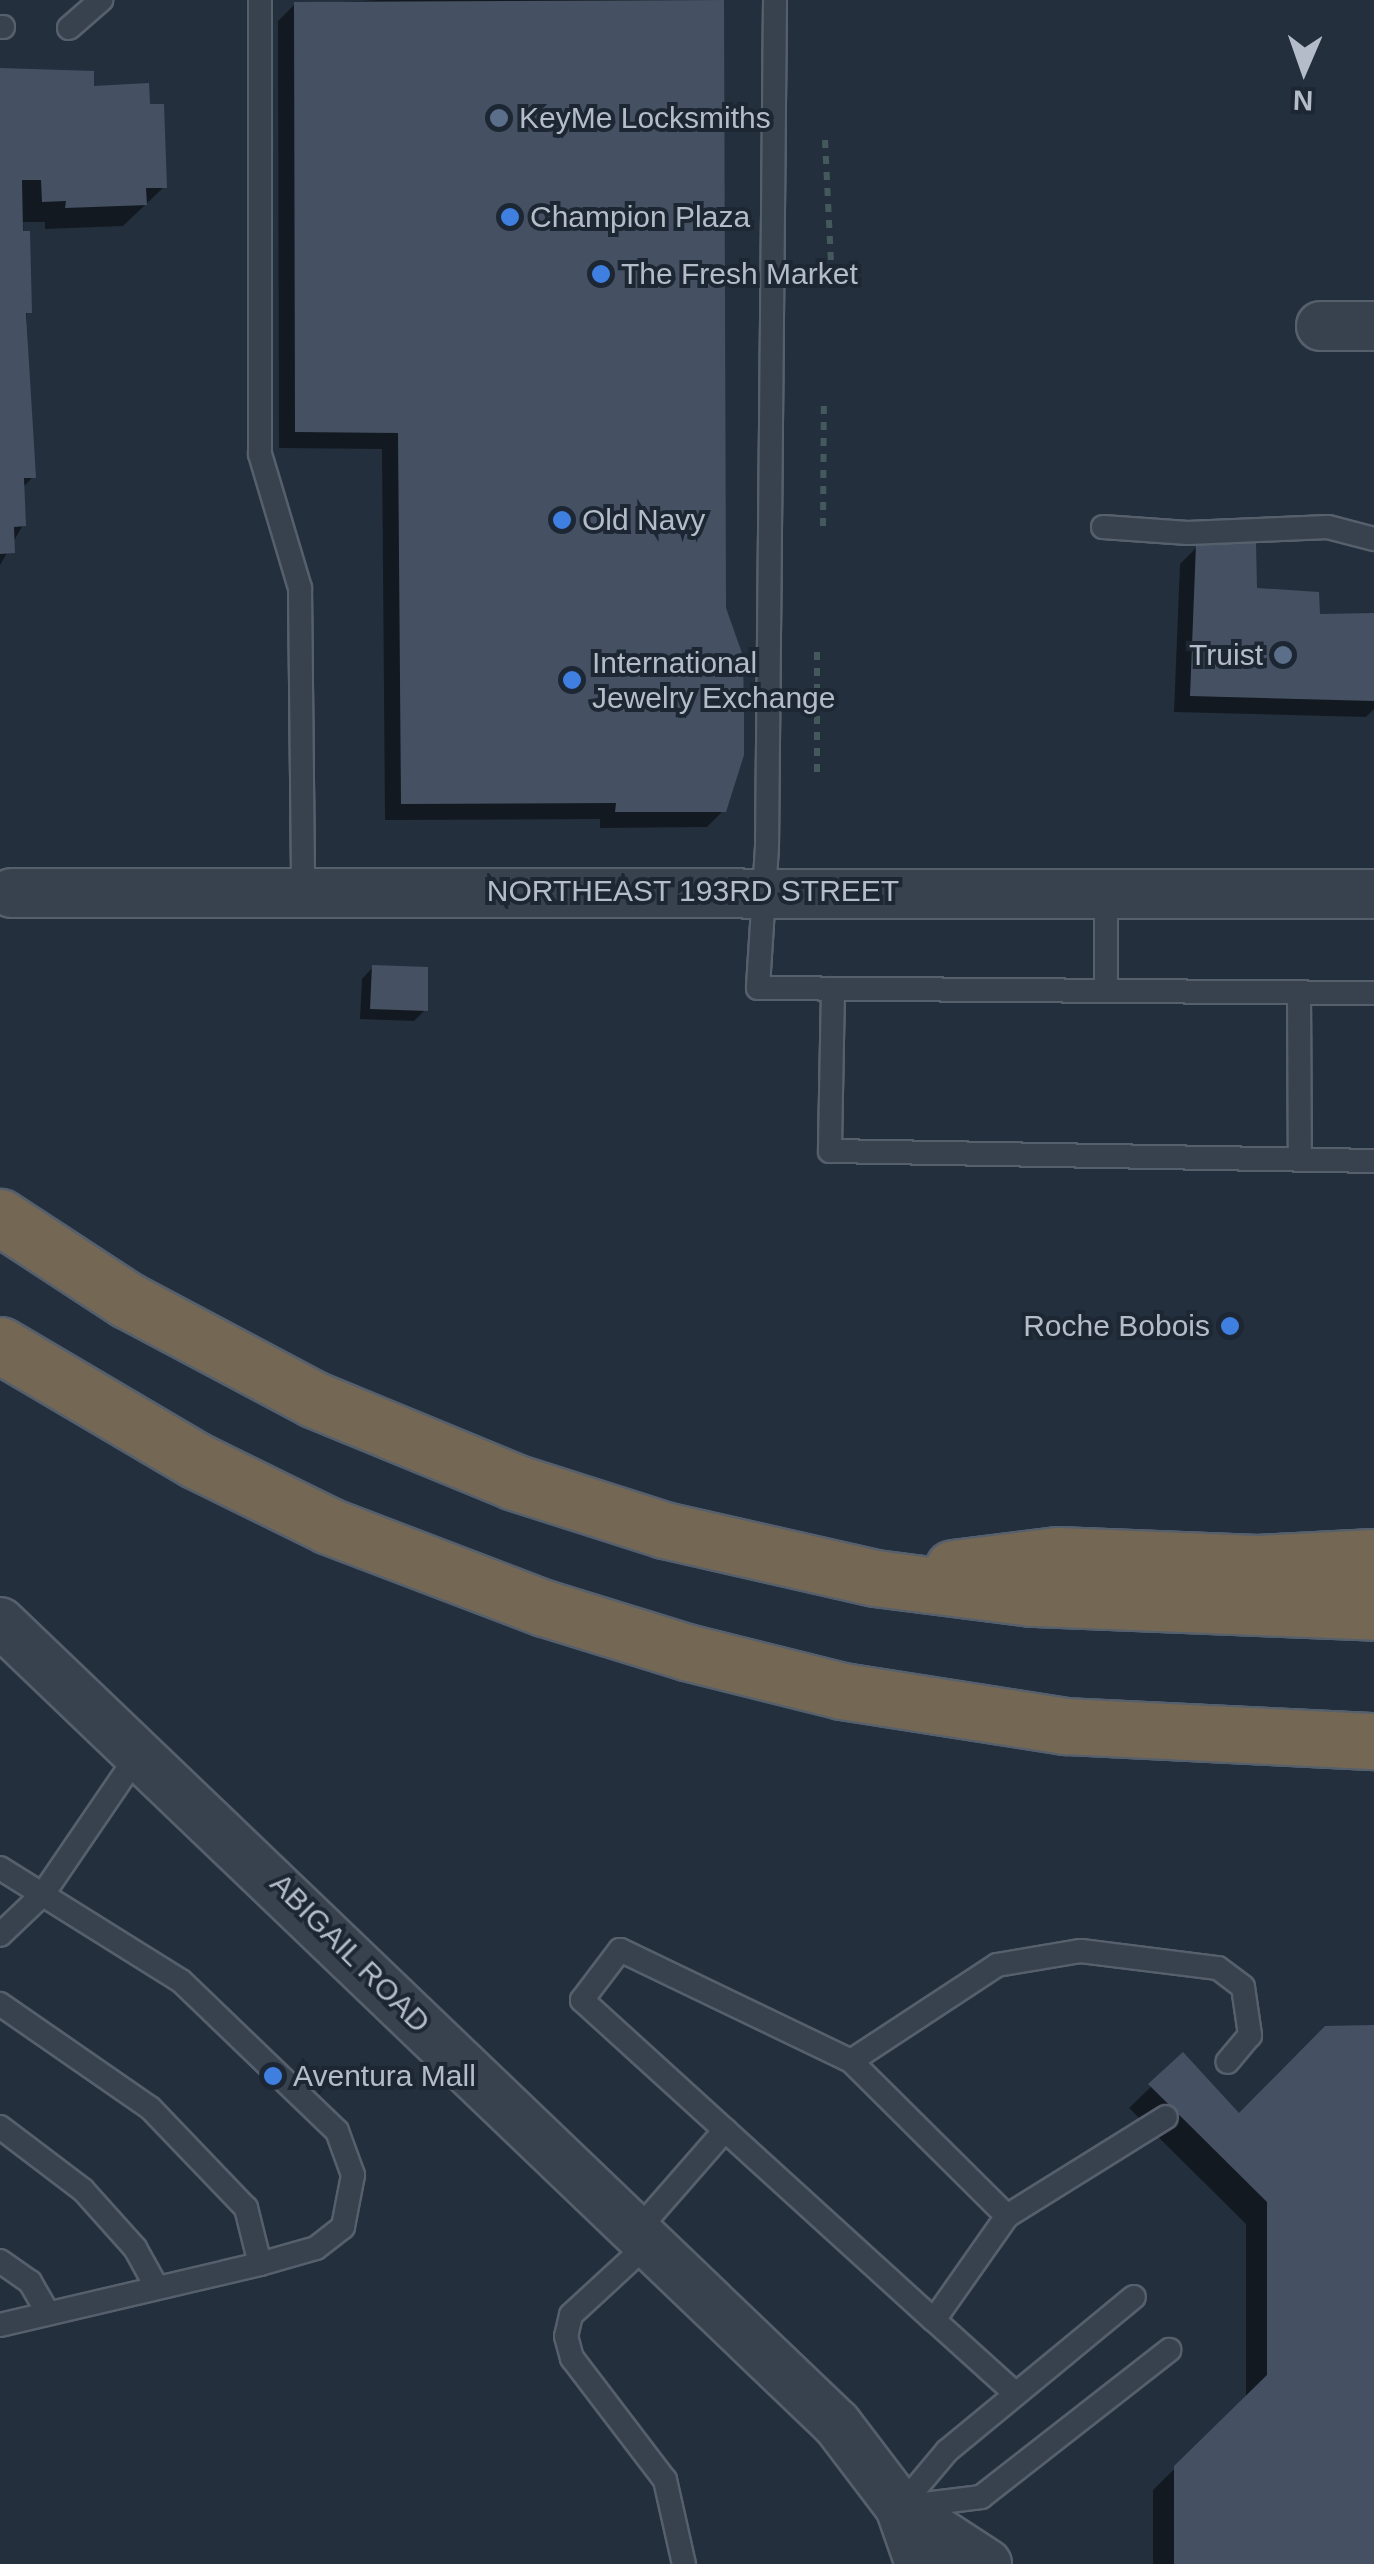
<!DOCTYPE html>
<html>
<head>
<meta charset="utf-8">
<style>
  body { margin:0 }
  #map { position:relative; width:1374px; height:2564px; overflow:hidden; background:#242f3e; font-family:Helvetica,sans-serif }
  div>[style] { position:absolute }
  .shadow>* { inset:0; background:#0007 }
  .building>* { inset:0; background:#455162 }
  .path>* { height:6px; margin-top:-3px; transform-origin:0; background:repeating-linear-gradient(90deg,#44595c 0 8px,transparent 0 16px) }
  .roads { filter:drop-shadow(2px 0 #565f6c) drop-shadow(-2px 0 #565f6c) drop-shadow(0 2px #565f6c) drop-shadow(0 -2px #565f6c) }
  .service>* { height:22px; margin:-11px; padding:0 11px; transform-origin:11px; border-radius:11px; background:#38414e }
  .minor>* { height:48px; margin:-24px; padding:0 24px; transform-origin:24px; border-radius:24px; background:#38414e }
  .motorway>* { height:55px; margin:-27.5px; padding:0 27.5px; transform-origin:27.5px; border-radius:27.5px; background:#746855 }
  .dots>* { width:28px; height:28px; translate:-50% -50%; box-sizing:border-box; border:5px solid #1d2633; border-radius:50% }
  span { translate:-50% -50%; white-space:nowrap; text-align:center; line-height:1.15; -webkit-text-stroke:8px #1d2633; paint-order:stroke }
  .poi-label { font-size:30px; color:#b4bcc9 }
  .left { translate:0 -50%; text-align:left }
  .right { translate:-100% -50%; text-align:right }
  .street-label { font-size:30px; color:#b4bcc9 }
  .north { position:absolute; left:1254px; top:20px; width:100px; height:100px; -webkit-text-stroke:8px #1d2633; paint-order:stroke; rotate:182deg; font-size:28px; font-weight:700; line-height:40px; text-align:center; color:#b4bcc9 }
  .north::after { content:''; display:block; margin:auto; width:35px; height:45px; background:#b4bcc9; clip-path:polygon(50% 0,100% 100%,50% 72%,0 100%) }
</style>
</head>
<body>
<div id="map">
  <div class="shadow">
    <div style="clip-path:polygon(381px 0,722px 0,724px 810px,707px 827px,600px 828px,600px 819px,385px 820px,382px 449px,279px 448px,278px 21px,295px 4px)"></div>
    <div style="clip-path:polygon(0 71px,92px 88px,164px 187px,123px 226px,45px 229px,45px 222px,23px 222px,33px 477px,22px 488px,23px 525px,0 565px)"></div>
    <div style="clip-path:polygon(1197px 547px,1255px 590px,1317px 616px,1374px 616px,1374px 709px,1366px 717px,1174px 712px,1180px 564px)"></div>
    <div style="clip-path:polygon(373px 967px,425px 1010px,414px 1021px,360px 1019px,362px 979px)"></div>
    <div style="clip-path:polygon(1374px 2027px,1374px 2564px,1153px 2564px,1153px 2490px,1246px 2399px,1246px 2224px,1129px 2108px,1183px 2056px,1239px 2116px)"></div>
  </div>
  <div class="building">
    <div style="clip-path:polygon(724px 0,726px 608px,743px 656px,744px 716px,744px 755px,726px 812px,615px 812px,616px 803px,401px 804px,398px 433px,295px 432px,294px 2px)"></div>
    <div style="clip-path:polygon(0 68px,94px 71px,94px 86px,149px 83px,150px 104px,164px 104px,167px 188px,146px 188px,147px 205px,65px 208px,66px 201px,42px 202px,41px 180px,22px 180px,23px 231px,30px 231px,32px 313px,26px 313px,36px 478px,24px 478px,26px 526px,14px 527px,15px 553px,0 554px)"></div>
    <div style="clip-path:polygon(1256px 543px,1257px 588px,1319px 592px,1320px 614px,1374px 613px,1374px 701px,1190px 696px,1196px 544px)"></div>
    <div style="clip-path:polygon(372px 965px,428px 967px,428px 1011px,370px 1009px)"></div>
    <div style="clip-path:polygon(1374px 2025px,1374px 2564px,1174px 2564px,1174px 2466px,1267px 2375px,1267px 2202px,1148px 2084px,1183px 2052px,1239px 2113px,1325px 2026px)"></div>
  </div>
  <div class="path">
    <div style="left:825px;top:140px;width:124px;rotate:87.2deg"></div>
    <div style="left:823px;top:526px;width:128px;rotate:-89.6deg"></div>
    <div style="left:817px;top:652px;width:127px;rotate:90deg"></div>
  </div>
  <div class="roads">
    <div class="service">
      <div style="left:260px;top:0;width:454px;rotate:90deg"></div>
      <div style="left:260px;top:454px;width:140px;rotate:73.4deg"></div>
      <div style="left:300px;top:588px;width:304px;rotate:89.4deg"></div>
      <div style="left:775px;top:0;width:847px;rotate:90.54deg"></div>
      <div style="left:767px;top:847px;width:141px;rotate:93.7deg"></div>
      <div style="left:758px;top:988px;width:616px;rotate:0.47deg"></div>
      <div style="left:0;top:27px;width:3px"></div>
      <div style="left:69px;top:28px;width:43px;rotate:-41.2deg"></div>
      <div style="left:1103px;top:527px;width:85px;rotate:4deg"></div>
      <div style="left:1188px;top:533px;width:140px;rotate:-2.5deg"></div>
      <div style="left:1328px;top:527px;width:48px;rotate:14.6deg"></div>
      <div style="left:1106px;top:893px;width:98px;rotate:90deg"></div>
      <div style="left:833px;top:989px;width:162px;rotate:91.1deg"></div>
      <div style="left:830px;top:1151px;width:544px;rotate:1.05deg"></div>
      <div style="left:1299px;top:992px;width:167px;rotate:89.7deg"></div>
      <div style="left:0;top:1868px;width:213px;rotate:32deg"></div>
      <div style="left:181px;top:1981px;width:216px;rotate:43.9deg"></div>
      <div style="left:337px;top:2131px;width:47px;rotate:70deg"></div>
      <div style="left:353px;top:2175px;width:53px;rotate:100.9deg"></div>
      <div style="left:343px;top:2227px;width:34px;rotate:142deg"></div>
      <div style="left:316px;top:2248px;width:58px;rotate:164.1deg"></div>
      <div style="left:260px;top:2264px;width:58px;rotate:-104deg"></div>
      <div style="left:246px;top:2208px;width:139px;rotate:-133.8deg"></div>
      <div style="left:150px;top:2108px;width:183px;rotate:-145.3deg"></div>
      <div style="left:0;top:1935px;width:59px;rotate:-43.6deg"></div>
      <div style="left:43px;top:1894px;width:172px;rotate:-55.7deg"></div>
      <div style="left:851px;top:2061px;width:175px;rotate:-33.3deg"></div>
      <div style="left:997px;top:1965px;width:85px;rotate:-9.5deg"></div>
      <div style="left:1081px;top:1951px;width:138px;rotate:7.1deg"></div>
      <div style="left:1218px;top:1968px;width:31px;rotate:37deg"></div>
      <div style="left:1243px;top:1987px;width:49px;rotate:81.7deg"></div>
      <div style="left:1250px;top:2035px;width:35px;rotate:130deg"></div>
      <div style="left:0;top:2127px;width:104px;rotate:37.2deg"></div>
      <div style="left:83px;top:2190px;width:78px;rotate:48.1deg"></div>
      <div style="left:135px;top:2248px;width:43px;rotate:61.1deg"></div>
      <div style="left:1007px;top:2216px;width:187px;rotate:-31.9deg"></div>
      <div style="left:637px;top:2231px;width:134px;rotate:-48.9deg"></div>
      <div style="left:649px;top:2243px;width:106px;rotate:137.3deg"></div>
      <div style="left:571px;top:2315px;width:22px;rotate:103deg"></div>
      <div style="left:566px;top:2336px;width:23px;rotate:75deg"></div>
      <div style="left:572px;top:2358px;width:153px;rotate:52.7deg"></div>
      <div style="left:665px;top:2480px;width:86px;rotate:77.3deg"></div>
      <div style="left:0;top:2261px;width:37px;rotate:35deg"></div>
      <div style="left:30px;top:2282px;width:36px;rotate:60deg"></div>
      <div style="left:934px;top:2320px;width:127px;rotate:-54.9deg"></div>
      <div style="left:1007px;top:2216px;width:220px;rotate:-135.2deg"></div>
      <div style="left:851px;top:2061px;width:256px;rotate:-154.3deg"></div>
      <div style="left:620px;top:1950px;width:63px;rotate:127.2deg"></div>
      <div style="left:582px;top:2000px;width:476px;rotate:42.3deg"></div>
      <div style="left:934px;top:2320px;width:110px;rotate:42.1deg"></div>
      <div style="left:0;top:2325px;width:267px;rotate:-13.2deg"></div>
      <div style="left:908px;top:2506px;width:74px;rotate:-7deg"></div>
      <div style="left:981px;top:2497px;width:239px;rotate:-38deg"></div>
      <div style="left:900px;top:2507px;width:73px;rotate:-50deg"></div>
      <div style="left:947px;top:2451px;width:242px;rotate:-39.5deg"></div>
    </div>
    <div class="minor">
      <div style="left:1321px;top:326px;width:53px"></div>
      <div style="left:12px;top:893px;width:1362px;rotate:0.04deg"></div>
      <div style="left:0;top:1622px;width:1159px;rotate:43.78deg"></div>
      <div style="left:837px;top:2424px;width:104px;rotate:52.8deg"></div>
      <div style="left:900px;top:2507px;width:60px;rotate:70.7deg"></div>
      <div style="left:900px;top:2507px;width:104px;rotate:33.2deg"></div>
    </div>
    <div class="motorway">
      <div style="left:0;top:1217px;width:152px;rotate:33.2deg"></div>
      <div style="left:127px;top:1300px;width:211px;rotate:28deg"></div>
      <div style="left:313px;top:1399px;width:217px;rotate:22.4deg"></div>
      <div style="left:514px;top:1482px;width:157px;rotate:17.7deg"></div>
      <div style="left:664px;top:1530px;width:216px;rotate:12.8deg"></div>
      <div style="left:875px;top:1578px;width:158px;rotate:7.3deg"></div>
      <div style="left:1032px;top:1598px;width:342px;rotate:2.3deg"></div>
      <div style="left:0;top:1345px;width:226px;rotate:30.5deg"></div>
      <div style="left:195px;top:1460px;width:149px;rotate:26.2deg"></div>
      <div style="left:329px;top:1526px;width:230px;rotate:20.9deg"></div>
      <div style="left:544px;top:1608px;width:149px;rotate:17.2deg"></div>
      <div style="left:686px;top:1652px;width:161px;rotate:14deg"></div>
      <div style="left:842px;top:1691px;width:226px;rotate:8.9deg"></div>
      <div style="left:1065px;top:1726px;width:309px;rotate:2.8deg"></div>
      <div style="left:953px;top:1568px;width:105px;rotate:-7.1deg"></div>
      <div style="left:1057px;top:1555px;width:200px;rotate:2.3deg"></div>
      <div style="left:1257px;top:1563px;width:117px;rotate:-2.9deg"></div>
    </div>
  </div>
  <div class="dots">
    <div style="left:499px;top:118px;background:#5c6f8a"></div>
    <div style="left:510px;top:217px;background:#3f7fe0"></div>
    <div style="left:601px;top:274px;background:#3f7fe0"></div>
    <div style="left:562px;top:520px;background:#3f7fe0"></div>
    <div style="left:1283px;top:655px;background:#5c6f8a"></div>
    <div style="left:572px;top:680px;background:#3f7fe0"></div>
    <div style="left:1230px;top:1326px;background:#3f7fe0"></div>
    <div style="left:273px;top:2076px;background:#3f7fe0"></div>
  </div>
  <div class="poi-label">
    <span class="left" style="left:519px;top:118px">KeyMe Locksmiths</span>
    <span class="left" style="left:530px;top:217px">Champion Plaza</span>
    <span class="left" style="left:621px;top:274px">The Fresh Market</span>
    <span class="left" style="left:582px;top:520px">Old Navy</span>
    <span class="right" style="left:1263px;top:655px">Truist</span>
    <span class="left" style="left:592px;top:680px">International<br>Jewelry Exchange</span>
    <span class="right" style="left:1210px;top:1326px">Roche Bobois</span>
    <span class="left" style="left:293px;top:2076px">Aventura Mall</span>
  </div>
  <div class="street-label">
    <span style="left:693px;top:891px">NORTHEAST 193RD STREET</span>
    <span style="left:350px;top:1953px;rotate:45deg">ABIGAIL ROAD</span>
  </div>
  <div class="north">N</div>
</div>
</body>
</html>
